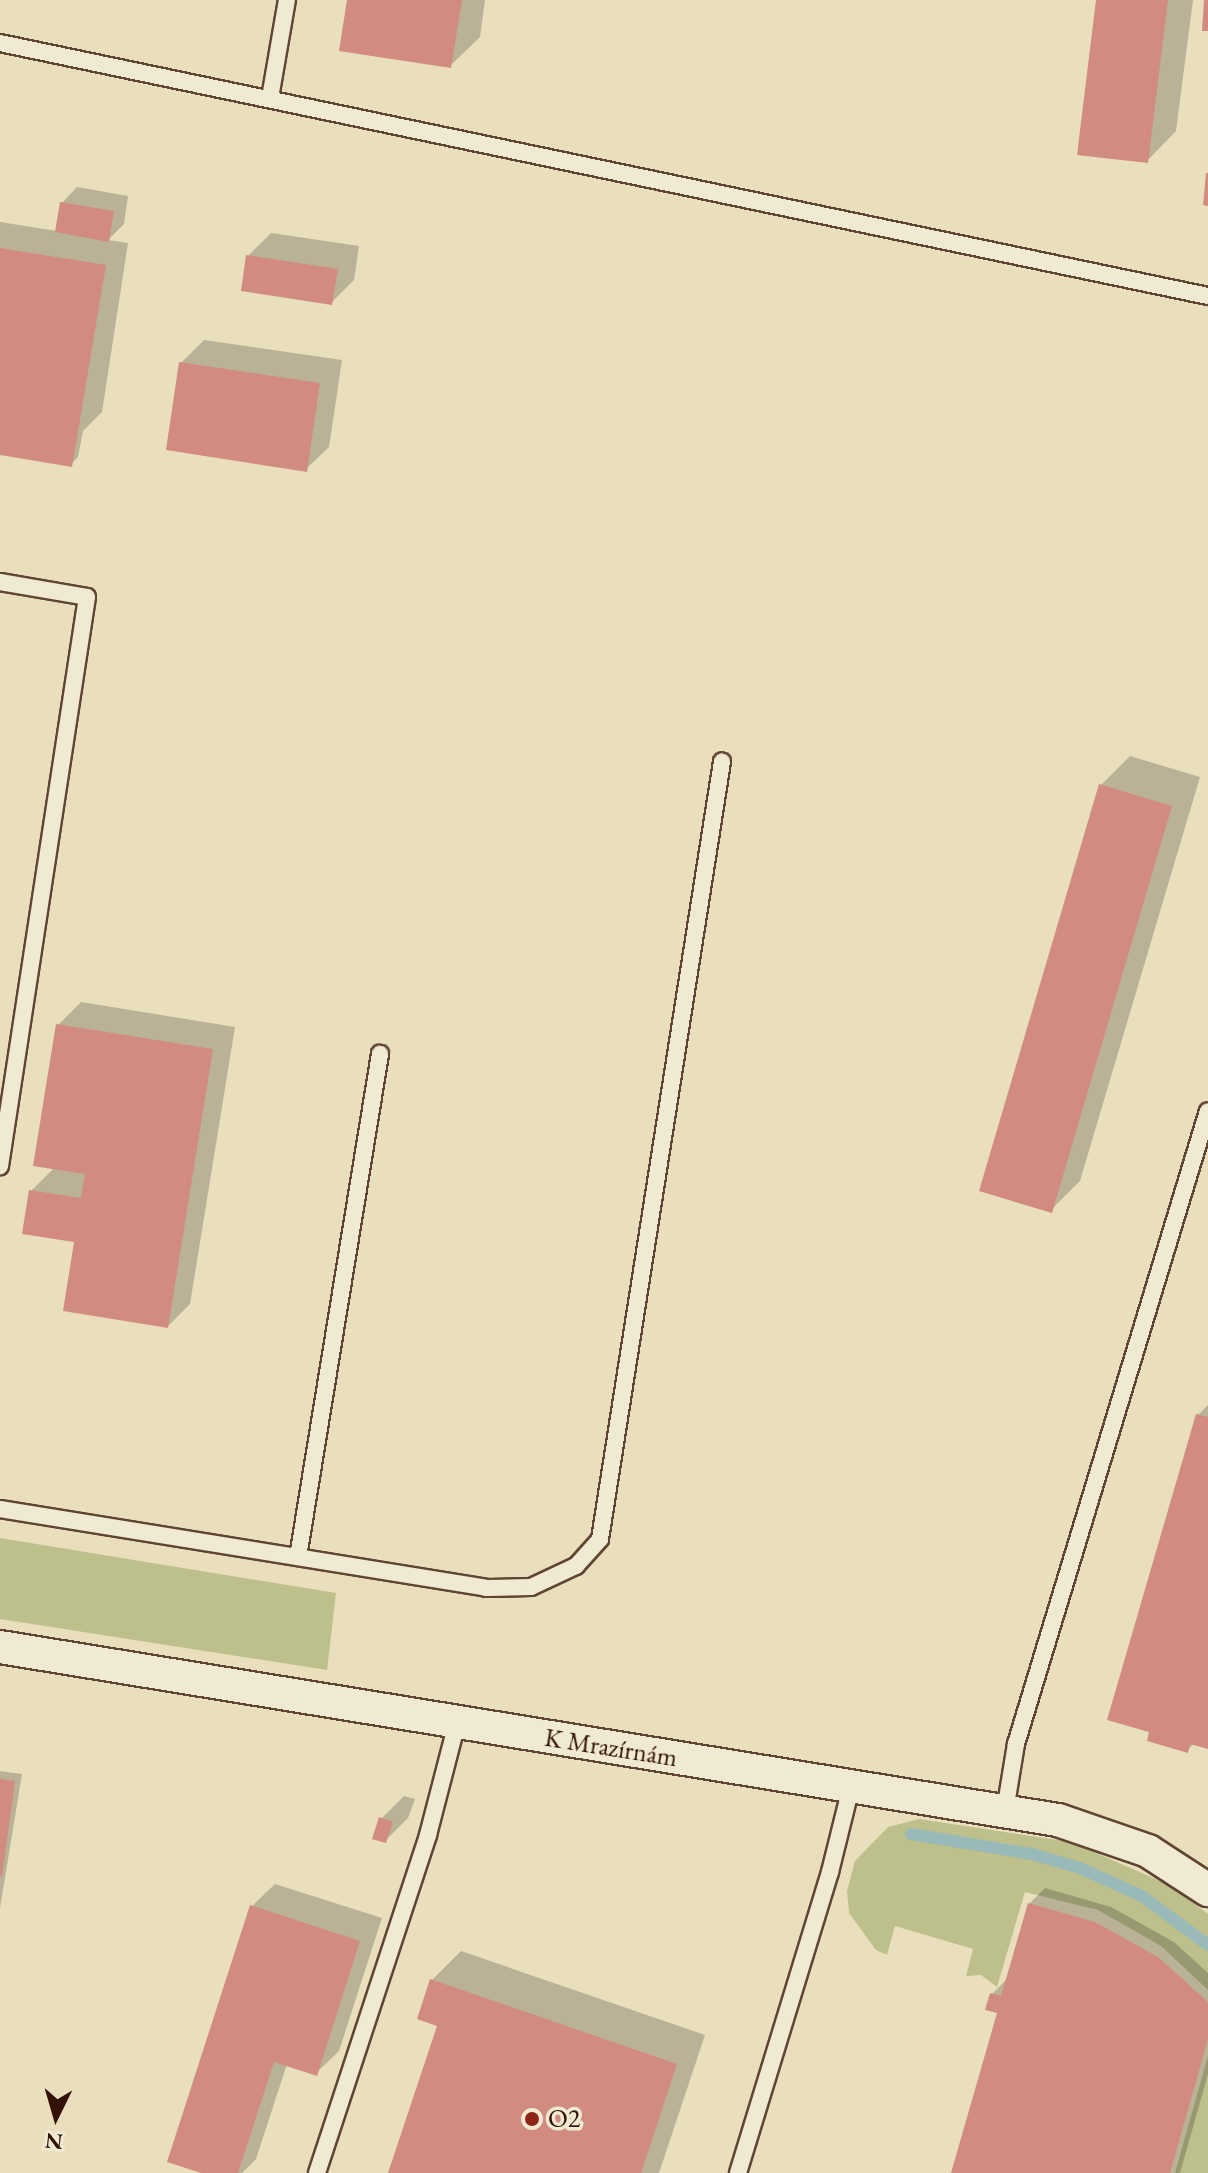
<!DOCTYPE html>
<html>
<head>
<meta charset="utf-8">
<style>
  body { margin:0 }
  #map { position:relative; width:1208px; height:2173px; overflow:hidden; background:#e9dfbc; font-family:"EB Garamond",serif }
  div>[style] { position:absolute }
  .green>* { inset:0; background:#bec08c }
  .shadow>* { inset:0; background:#0003 }
  .stream>* { height:12px; margin:-6px; padding:0 6px; transform-origin:6px; border-radius:6px; background:#9abab9 }
  .building>* { inset:0; background:#d18b81 }
  .roads { filter:drop-shadow(2px 0 #604534) drop-shadow(-2px 0 #604534) drop-shadow(0 2px #604534) drop-shadow(0 -2px #604534) }
  .service>* { height:16px; margin:-8px; padding:0 8px; transform-origin:8px; border-radius:8px; background:#f1ead3 }
  .minor>* { height:32px; margin:-16px; padding:0 16px; transform-origin:16px; border-radius:16px; background:#f1ead3 }
  .dots>* { width:22px; height:22px; translate:-50% -50%; box-sizing:border-box; border:4px solid #f1ead3; border-radius:50% }
  span { translate:-50% -50%; white-space:nowrap; text-align:center; line-height:1.15; -webkit-text-stroke:7px #f1ead3; paint-order:stroke }
  .street-label { font-size:26px; color:#331206 }
  .poi-label { font-size:26px; color:#331206 }
  .left { translate:0 -50%; text-align:left }
  .north { position:absolute; left:16px; top:2077px; width:80px; height:80px; -webkit-text-stroke:6px #f1ead3; paint-order:stroke; rotate:185deg; font-size:22px; font-weight:700; line-height:32px; text-align:center; color:#331206 }
  .north::after { content:''; display:block; margin:auto; width:28px; height:36px; background:#331206; clip-path:polygon(50% 0,100% 100%,50% 72%,0 100%) }
</style>
</head>
<body>
<div id="map">
  <div class="green">
    <div style="clip-path:polygon(0 1538px,336px 1593px,327px 1670px,0 1619px)"></div>
    <div style="clip-path:polygon(919px 1819px,1071px 1842px,1167px 1884px,1208px 1914px,1208px 1941px,1154px 1900px,1105px 1875px,1024px 1851px,917px 1835px,1061px 1864px,1142px 1898px,1208px 1947px,1208px 1990px,1161px 1946px,1098px 1910px,1025px 1892px,997px 1987px,981px 1975px,966px 1976px,973px 1949px,895px 1926px,887px 1955px,876px 1950px,849px 1913px,847px 1891px,855px 1861px,888px 1827px)"></div>
    <div style="clip-path:polygon(1208px 2056px,1208px 2173px,1175px 2173px)"></div>
  </div>
  <div class="shadow">
    <div style="clip-path:polygon(349px 0,485px 0,480px 37px,450px 66px)"></div>
    <div style="clip-path:polygon(1098px 0,1193px 0,1176px 131px,1147px 161px)"></div>
    <div style="clip-path:polygon(77px 187px,128px 196px,124px 224px,108px 240px,128px 243px,102px 412px,83px 431px,78px 457px,71px 464px,0 453px,0 222px,57px 231px,62px 203px)"></div>
    <div style="clip-path:polygon(271px 233px,359px 246px,354px 280px,331px 303px,248px 256px)"></div>
    <div style="clip-path:polygon(204px 340px,342px 360px,329px 447px,306px 469px,181px 363px)"></div>
    <div style="clip-path:polygon(1130px 756px,1200px 777px,1080px 1181px,1051px 1210px,1100px 786px)"></div>
    <div style="clip-path:polygon(81px 1002px,235px 1027px,190px 1304px,168px 1326px,31px 1191px,55px 1167px,58px 1025px)"></div>
    <div style="clip-path:polygon(1208px 1405px,1208px 1747px,1195px 1743px,1187px 1750px,1198px 1415px)"></div>
    <div style="clip-path:polygon(0 1771px,22px 1774px,0 1908px)"></div>
    <div style="clip-path:polygon(404px 1796px,415px 1799px,408px 1818px,385px 1841px,381px 1819px)"></div>
    <div style="clip-path:polygon(275px 1884px,382px 1918px,339px 2051px,316px 2073px,287px 2064px,256px 2159px,242px 2173px,207px 2173px,252px 1906px)"></div>
    <div style="clip-path:polygon(1045px 1888px,1111px 1907px,1174px 1942px,1208px 1973px,1208px 2074px,1180px 2173px,954px 2173px,999px 2011px,992px 1994px,1008px 1978px,1029px 1904px)"></div>
    <div style="clip-path:polygon(461px 1951px,705px 2035px,659px 2173px,390px 2173px,440px 2025px,432px 1980px)"></div>
  </div>
  <div class="stream">
    <div style="left:911px;top:1834px;width:123px;rotate:9.4deg"></div>
    <div style="left:1032px;top:1854px;width:50px;rotate:16.3deg"></div>
    <div style="left:1080px;top:1868px;width:68px;rotate:24.3deg"></div>
    <div style="left:1142px;top:1896px;width:82px;rotate:36.6deg"></div>
  </div>
  <div class="building">
    <div style="clip-path:polygon(347px 0,462px 0,451px 68px,339px 51px)"></div>
    <div style="clip-path:polygon(1096px 0,1168px 0,1148px 163px,1077px 155px)"></div>
    <div style="clip-path:polygon(1204px 0,1208px 0,1208px 31px,1202px 31px)"></div>
    <div style="clip-path:polygon(1206px 173px,1208px 173px,1208px 206px,1203px 205px)"></div>
    <div style="clip-path:polygon(60px 202px,114px 211px,109px 242px,55px 232px)"></div>
    <div style="clip-path:polygon(0 248px,106px 265px,72px 467px,0 455px)"></div>
    <div style="clip-path:polygon(246px 255px,338px 269px,332px 305px,241px 291px)"></div>
    <div style="clip-path:polygon(179px 362px,320px 383px,307px 472px,166px 450px)"></div>
    <div style="clip-path:polygon(1099px 784px,1172px 806px,1052px 1213px,979px 1191px)"></div>
    <div style="clip-path:polygon(56px 1024px,213px 1049px,168px 1328px,63px 1311px,74px 1242px,22px 1234px,29px 1190px,81px 1198px,85px 1174px,33px 1166px)"></div>
    <div style="clip-path:polygon(1196px 1414px,1208px 1417px,1208px 1749px,1190px 1744px,1188px 1753px,1147px 1741px,1149px 1732px,1107px 1720px)"></div>
    <div style="clip-path:polygon(0 1779px,15px 1781px,2px 1876px,0 1875px)"></div>
    <div style="clip-path:polygon(379px 1817px,393px 1822px,386px 1843px,372px 1839px)"></div>
    <div style="clip-path:polygon(1028px 1903px,1095px 1922px,1158px 1957px,1208px 2002px,1208px 2039px,1170px 2173px,951px 2173px,997px 2013px,985px 2010px,990px 1993px,1001px 1996px)"></div>
    <div style="clip-path:polygon(250px 1905px,360px 1941px,317px 2076px,274px 2062px,238px 2173px,201px 2173px,167px 2162px)"></div>
    <div style="clip-path:polygon(430px 1979px,677px 2064px,641px 2173px,388px 2173px,437px 2026px,417px 2019px)"></div>
  </div>
  <div class="roads">
    <div class="service">
      <div style="left:0;top:43px;width:1234px;rotate:11.83deg"></div>
      <div style="left:270px;top:98px;width:99px;rotate:-80.2deg"></div>
      <div style="left:0;top:582px;width:88px;rotate:9.8deg"></div>
      <div style="left:87px;top:597px;width:576px;rotate:98.69deg"></div>
      <div style="left:0;top:1509px;width:492px;rotate:9.2deg"></div>
      <div style="left:486px;top:1588px;width:45px;rotate:-1.3deg"></div>
      <div style="left:531px;top:1587px;width:50px;rotate:-25deg"></div>
      <div style="left:576px;top:1566px;width:36px;rotate:-48deg"></div>
      <div style="left:600px;top:1539px;width:787px;rotate:-81.08deg"></div>
      <div style="left:298px;top:1557px;width:510px;rotate:-80.74deg"></div>
      <div style="left:1005px;top:1811px;width:68px;rotate:-80.7deg"></div>
      <div style="left:1016px;top:1744px;width:661px;rotate:-73.13deg"></div>
      <div style="left:317px;top:2173px;width:356px;rotate:-71.8deg"></div>
      <div style="left:428px;top:1835px;width:116px;rotate:-75.5deg"></div>
      <div style="left:738px;top:2173px;width:315px;rotate:-73deg"></div>
      <div style="left:830px;top:1872px;width:88px;rotate:-76.1deg"></div>
    </div>
    <div class="minor">
      <div style="left:0;top:1647px;width:1072px;rotate:9.29deg"></div>
      <div style="left:1058px;top:1820px;width:95px;rotate:19deg"></div>
      <div style="left:1148px;top:1851px;width:72px;rotate:33deg"></div>
    </div>
  </div>
  <div class="dots">
    <div style="left:532px;top:2119px;background:#8f2418"></div>
  </div>
  <div class="street-label">
    <span style="left:611px;top:1748px;rotate:9deg">K Mrazírnám</span>
  </div>
  <div class="poi-label">
    <span class="left" style="left:548px;top:2119px">O2</span>
  </div>
  <div class="north">N</div>
</div>
</body>
</html>
